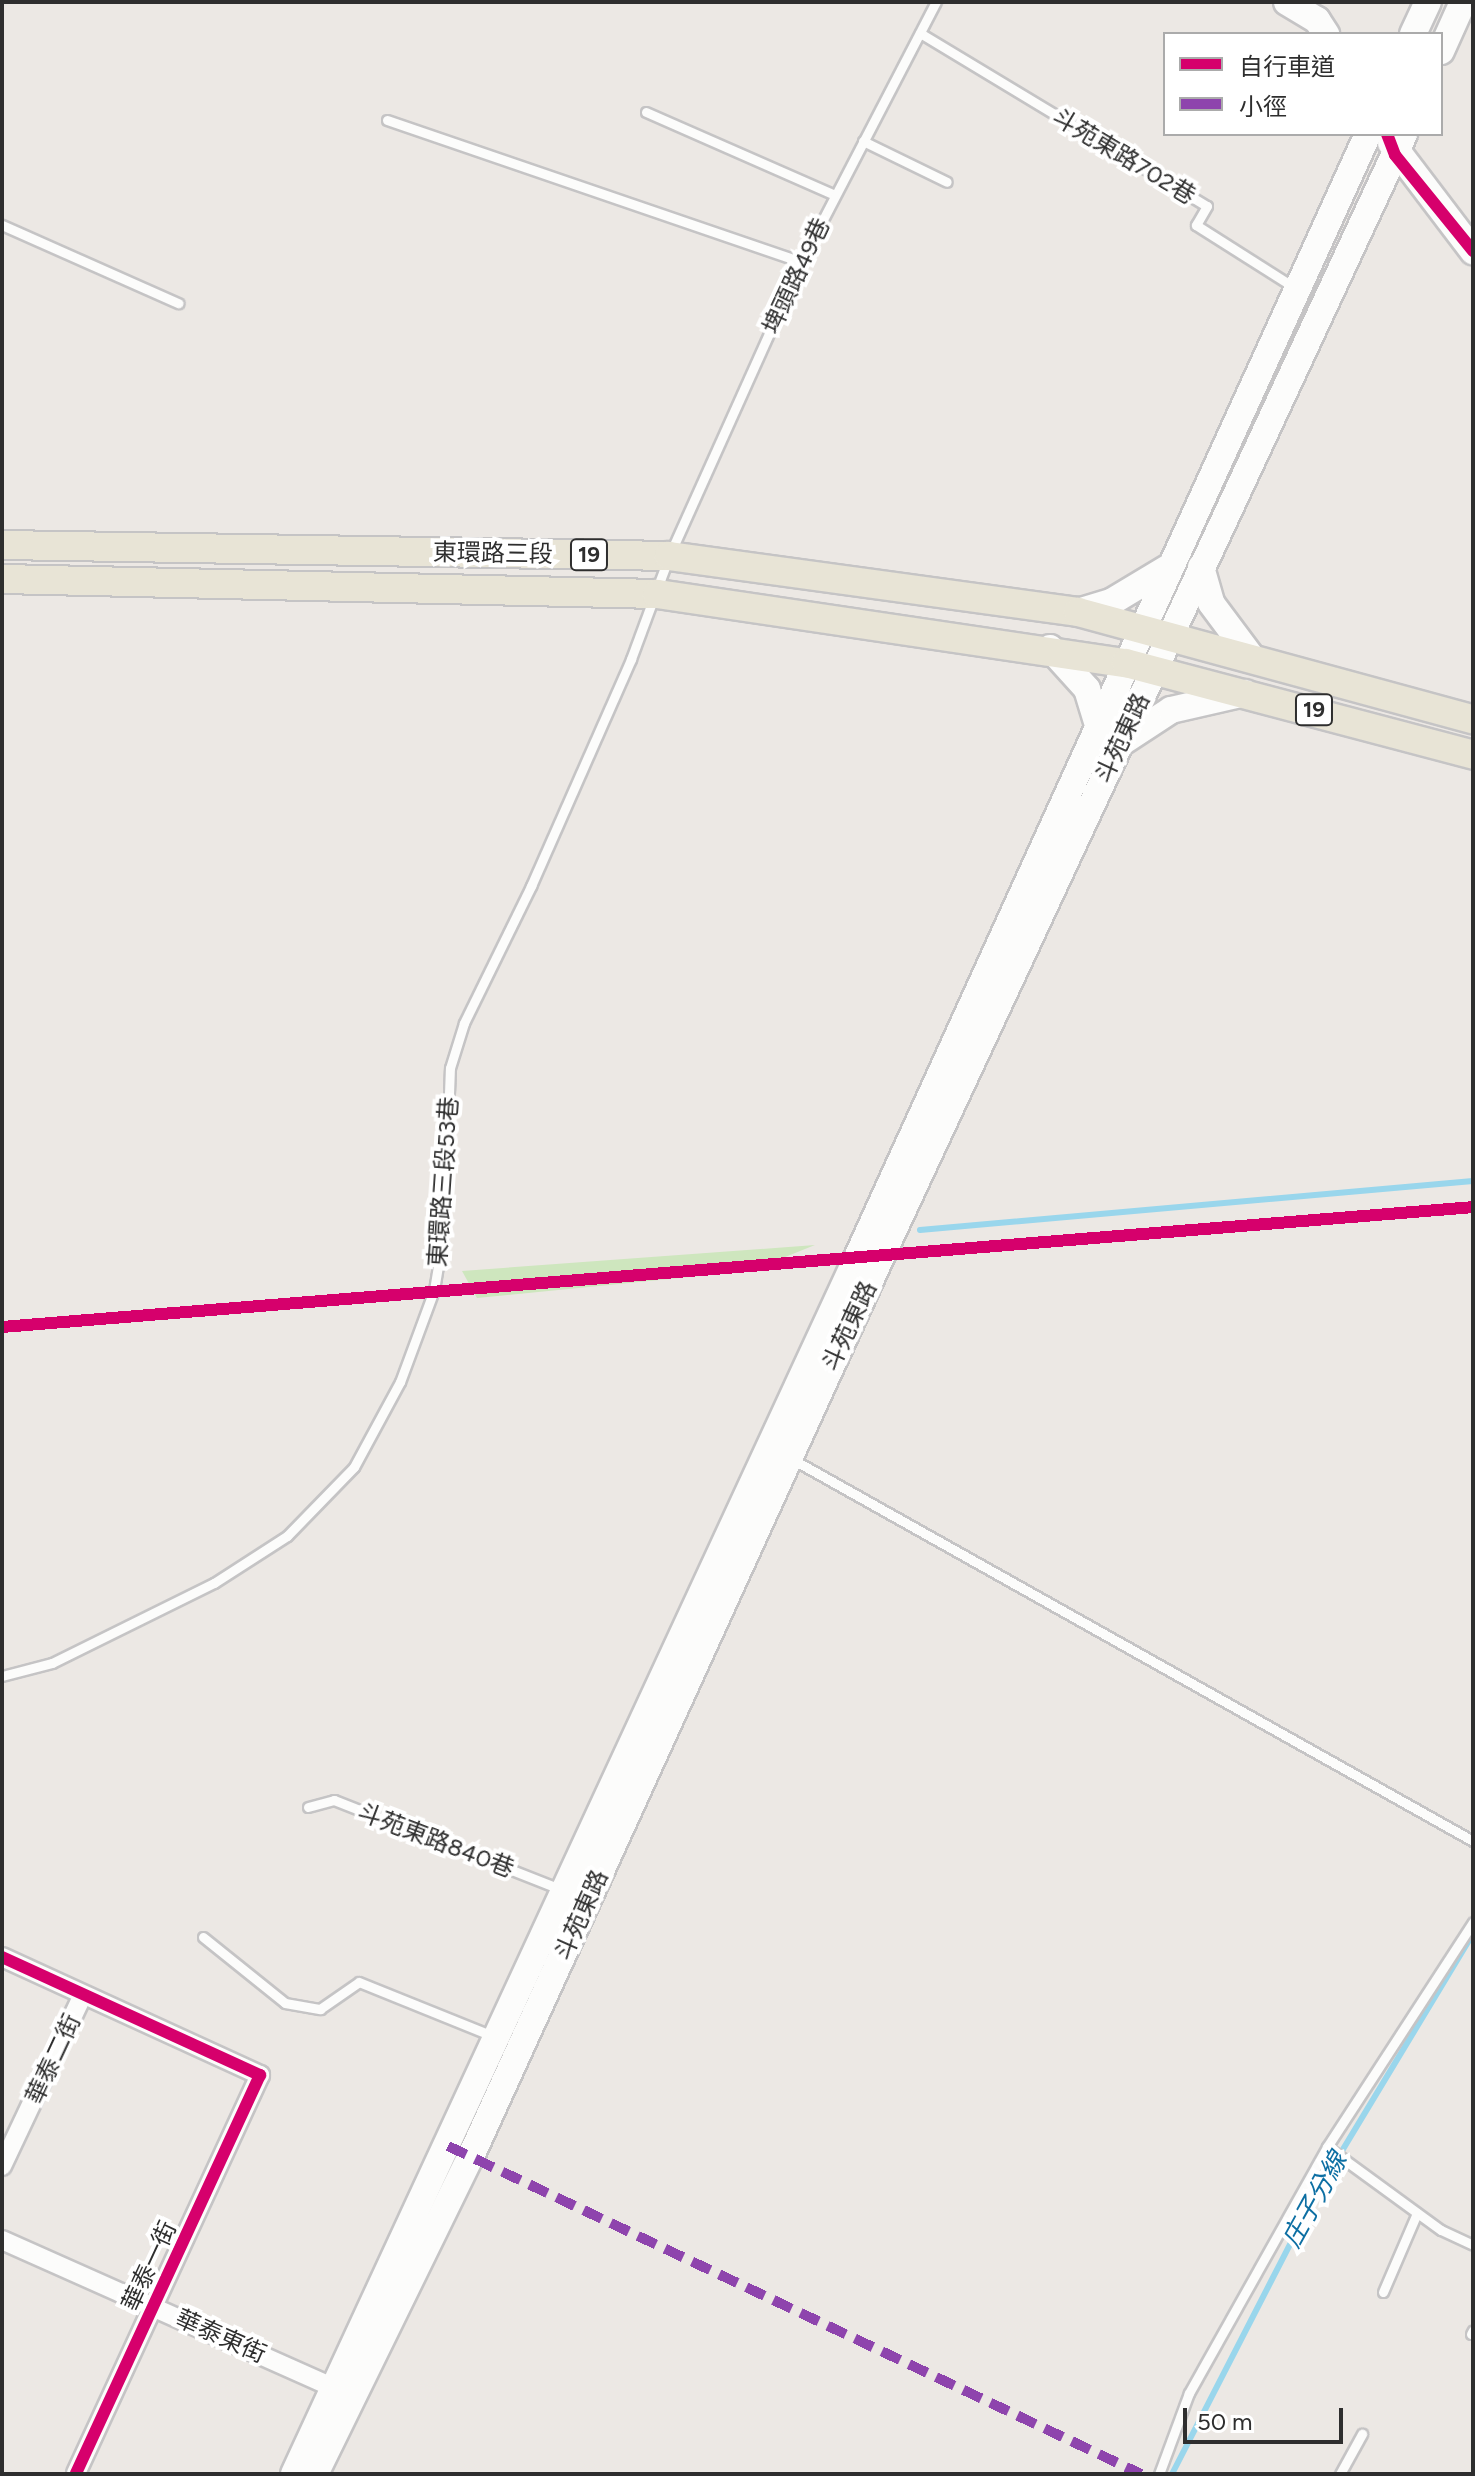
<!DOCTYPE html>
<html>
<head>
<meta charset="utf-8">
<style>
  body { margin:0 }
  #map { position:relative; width:1475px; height:2476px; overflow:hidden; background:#ece8e4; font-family:Figtree,"Noto Sans TC",sans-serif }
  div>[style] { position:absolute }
  .green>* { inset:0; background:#cee6be }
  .stream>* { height:6px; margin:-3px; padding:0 3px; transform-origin:3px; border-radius:3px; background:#99d6ec }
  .roads { filter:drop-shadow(2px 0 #c5c4c5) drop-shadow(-2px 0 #c5c4c5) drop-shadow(0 2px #c5c4c5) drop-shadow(0 -2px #c5c4c5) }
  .lane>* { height:9px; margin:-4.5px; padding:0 4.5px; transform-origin:4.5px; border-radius:4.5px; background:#fcfcfb }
  .street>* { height:18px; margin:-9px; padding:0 9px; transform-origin:9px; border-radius:9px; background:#fcfcfb }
  .secondary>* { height:26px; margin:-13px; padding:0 13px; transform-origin:13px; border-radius:13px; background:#fcfcfb }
  .primary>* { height:28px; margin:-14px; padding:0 14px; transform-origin:14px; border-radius:14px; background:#e8e4d6 }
  .quiet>* { height:10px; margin-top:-5px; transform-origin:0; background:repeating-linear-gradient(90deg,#8e44ad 0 20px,transparent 0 30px) }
  .cycleway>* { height:12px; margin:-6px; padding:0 6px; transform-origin:6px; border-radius:6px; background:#d6006c }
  span { translate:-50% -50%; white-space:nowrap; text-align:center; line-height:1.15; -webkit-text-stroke:8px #fff; paint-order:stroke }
  .shield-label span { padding:2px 6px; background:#fff; border:2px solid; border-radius:6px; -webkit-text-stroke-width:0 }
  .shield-label { font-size:22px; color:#2e2e2e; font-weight:700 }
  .street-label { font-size:24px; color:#2e2e2e }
  .water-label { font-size:26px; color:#0d6fa3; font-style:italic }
  .frame { position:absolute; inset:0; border:4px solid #2e2e2e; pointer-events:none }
  .legend { position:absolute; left:1163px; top:32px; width:280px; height:104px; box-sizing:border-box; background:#fff; border:2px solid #ababab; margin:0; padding:10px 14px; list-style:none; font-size:24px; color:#2e2e2e }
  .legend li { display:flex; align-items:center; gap:16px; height:40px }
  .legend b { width:40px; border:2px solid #ababab }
  .scale { position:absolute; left:1183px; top:2408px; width:160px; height:36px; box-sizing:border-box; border:4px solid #2e2e2e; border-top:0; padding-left:10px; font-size:24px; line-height:28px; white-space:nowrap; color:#2e2e2e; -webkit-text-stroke:6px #fff; paint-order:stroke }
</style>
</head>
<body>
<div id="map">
  <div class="green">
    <div style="clip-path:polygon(815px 1245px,750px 1271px,477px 1298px,462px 1271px)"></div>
  </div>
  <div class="stream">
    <div style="left:920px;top:1230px;width:555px;rotate:-5.06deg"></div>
    <div style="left:1172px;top:2474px;width:315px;rotate:-62.8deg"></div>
    <div style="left:1316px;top:2194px;width:304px;rotate:-58.9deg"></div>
  </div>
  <div class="roads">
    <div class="lane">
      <div style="left:920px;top:33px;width:335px;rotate:31.1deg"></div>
      <div style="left:1207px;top:206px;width:22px;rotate:120deg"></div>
      <div style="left:1196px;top:225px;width:120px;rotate:32.4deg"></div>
      <div style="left:646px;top:112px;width:206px;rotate:23.7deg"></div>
      <div style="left:387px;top:120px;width:438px;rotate:18.9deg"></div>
      <div style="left:863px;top:141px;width:93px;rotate:26deg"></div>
      <div style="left:2px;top:225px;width:193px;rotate:23.9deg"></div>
      <div style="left:792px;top:1459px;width:781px;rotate:29.29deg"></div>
      <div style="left:2px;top:1676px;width:52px;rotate:-14.6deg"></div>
      <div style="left:52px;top:1663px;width:181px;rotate:-26.3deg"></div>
      <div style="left:214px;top:1583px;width:87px;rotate:-32.8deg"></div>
      <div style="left:287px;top:1536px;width:96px;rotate:-45.8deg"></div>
      <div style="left:354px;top:1467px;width:97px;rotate:-61.6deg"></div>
      <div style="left:400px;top:1382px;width:98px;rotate:-69.7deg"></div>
      <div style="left:434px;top:1290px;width:61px;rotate:-80.5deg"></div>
      <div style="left:444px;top:1230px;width:162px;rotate:-87.9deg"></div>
      <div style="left:450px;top:1068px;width:47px;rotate:-72.7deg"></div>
      <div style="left:464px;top:1023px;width:153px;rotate:-63.9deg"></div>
      <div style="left:531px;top:886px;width:248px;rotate:-66.2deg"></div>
      <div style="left:631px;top:659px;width:110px;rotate:-69.7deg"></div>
      <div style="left:669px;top:556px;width:322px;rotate:-65.8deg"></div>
      <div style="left:801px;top:262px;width:293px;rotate:-62.6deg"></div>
      <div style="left:308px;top:1807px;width:27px;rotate:-15deg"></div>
      <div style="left:334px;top:1800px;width:245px;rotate:21.5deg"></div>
      <div style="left:203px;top:1937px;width:105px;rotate:38.8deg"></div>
      <div style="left:285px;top:2003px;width:36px;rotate:10deg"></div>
      <div style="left:320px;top:2009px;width:47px;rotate:-34.7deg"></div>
      <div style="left:359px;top:1982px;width:147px;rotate:22deg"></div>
      <div style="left:1327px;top:2147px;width:141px;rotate:36.1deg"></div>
      <div style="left:1441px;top:2230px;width:35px;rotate:25deg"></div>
      <div style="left:1383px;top:2292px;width:86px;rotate:-66.7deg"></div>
      <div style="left:1471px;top:2334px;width:4px;rotate:-63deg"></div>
      <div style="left:1159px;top:2474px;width:86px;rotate:-69.7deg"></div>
      <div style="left:1189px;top:2393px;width:282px;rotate:-60.7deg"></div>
      <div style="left:1327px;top:2147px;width:268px;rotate:-57deg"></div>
      <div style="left:1340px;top:2474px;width:46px;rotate:-61.2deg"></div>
    </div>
    <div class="street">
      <div style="left:2px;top:1957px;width:284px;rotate:24.6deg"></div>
      <div style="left:260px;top:2075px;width:439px;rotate:114.8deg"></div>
      <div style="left:2px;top:2166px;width:189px;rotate:-64.7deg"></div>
      <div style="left:2px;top:2240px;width:373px;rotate:24deg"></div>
    </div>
    <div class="secondary">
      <div style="left:1287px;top:2px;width:35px;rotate:31deg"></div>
      <div style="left:1317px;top:20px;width:17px;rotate:57deg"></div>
      <div style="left:1413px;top:34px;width:35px;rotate:-65deg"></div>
      <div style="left:1441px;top:51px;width:54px;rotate:-65.8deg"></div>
      <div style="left:1391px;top:143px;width:136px;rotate:52.8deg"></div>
      <div style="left:1201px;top:567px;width:37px;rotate:74deg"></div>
      <div style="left:1211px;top:603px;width:69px;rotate:53.3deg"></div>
      <div style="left:1078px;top:612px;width:37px;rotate:-17deg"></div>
      <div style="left:1113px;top:601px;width:68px;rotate:-31.1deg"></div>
      <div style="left:1050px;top:648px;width:55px;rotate:47.9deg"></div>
      <div style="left:1087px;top:689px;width:38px;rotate:73deg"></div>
      <div style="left:1119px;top:744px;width:62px;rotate:-33.2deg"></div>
      <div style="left:1171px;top:710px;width:76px;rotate:-12.9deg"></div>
      <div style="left:294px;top:2474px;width:1338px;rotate:-65.16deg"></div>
      <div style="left:856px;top:1260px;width:1237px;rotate:-65.55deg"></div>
      <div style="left:315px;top:2474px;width:354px;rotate:-63.9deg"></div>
      <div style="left:471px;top:2156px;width:986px;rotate:-65.49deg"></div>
      <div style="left:880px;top:1259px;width:1241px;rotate:-65.02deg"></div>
    </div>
    <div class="primary">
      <div style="left:2px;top:545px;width:667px;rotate:0.94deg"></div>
      <div style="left:669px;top:556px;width:413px;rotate:7.8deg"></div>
      <div style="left:1078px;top:612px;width:409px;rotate:15.2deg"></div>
      <div style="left:2px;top:579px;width:655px;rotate:1.31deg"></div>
      <div style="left:657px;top:594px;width:474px;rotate:8.4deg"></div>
      <div style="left:1126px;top:663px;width:359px;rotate:14.8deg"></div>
    </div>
  </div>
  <div class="quiet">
    <div style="left:448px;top:2146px;width:767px;rotate:25.33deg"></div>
  </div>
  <div class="cycleway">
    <div style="left:1387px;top:134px;width:22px;rotate:69deg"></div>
    <div style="left:1395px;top:155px;width:124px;rotate:50.9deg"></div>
    <div style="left:2px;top:1327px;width:1476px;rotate:-4.66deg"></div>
    <div style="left:2px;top:1957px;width:284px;rotate:24.6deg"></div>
    <div style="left:260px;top:2075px;width:439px;rotate:114.8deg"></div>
  </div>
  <div class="shield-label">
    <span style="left:589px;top:555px">19</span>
    <span style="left:1314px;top:710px">19</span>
  </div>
  <div class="street-label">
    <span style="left:1124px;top:156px;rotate:31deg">斗苑東路702巷</span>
    <span style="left:796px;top:276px;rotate:-65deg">埤頭路49巷</span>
    <span style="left:493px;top:553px;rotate:1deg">東環路三段</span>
    <span style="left:1122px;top:738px;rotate:-65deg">斗苑東路</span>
    <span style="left:443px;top:1182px;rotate:-86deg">東環路三段53巷</span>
    <span style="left:849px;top:1326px;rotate:-65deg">斗苑東路</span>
    <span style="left:436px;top:1840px;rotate:21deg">斗苑東路840巷</span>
    <span style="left:581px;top:1915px;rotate:-66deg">斗苑東路</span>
    <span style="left:53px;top:2059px;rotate:-65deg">華泰二街</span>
    <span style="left:149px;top:2266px;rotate:-65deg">華泰一街</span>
    <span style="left:221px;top:2336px;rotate:24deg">華泰東街</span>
  </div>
  <div class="water-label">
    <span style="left:1315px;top:2200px;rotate:-61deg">庄子分線</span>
  </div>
  <div class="frame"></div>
  <ul class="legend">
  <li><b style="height:10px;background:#d6006c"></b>自行車道</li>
  <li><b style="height:10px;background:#8e44ad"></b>小徑</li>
  </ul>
  <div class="scale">50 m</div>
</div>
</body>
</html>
